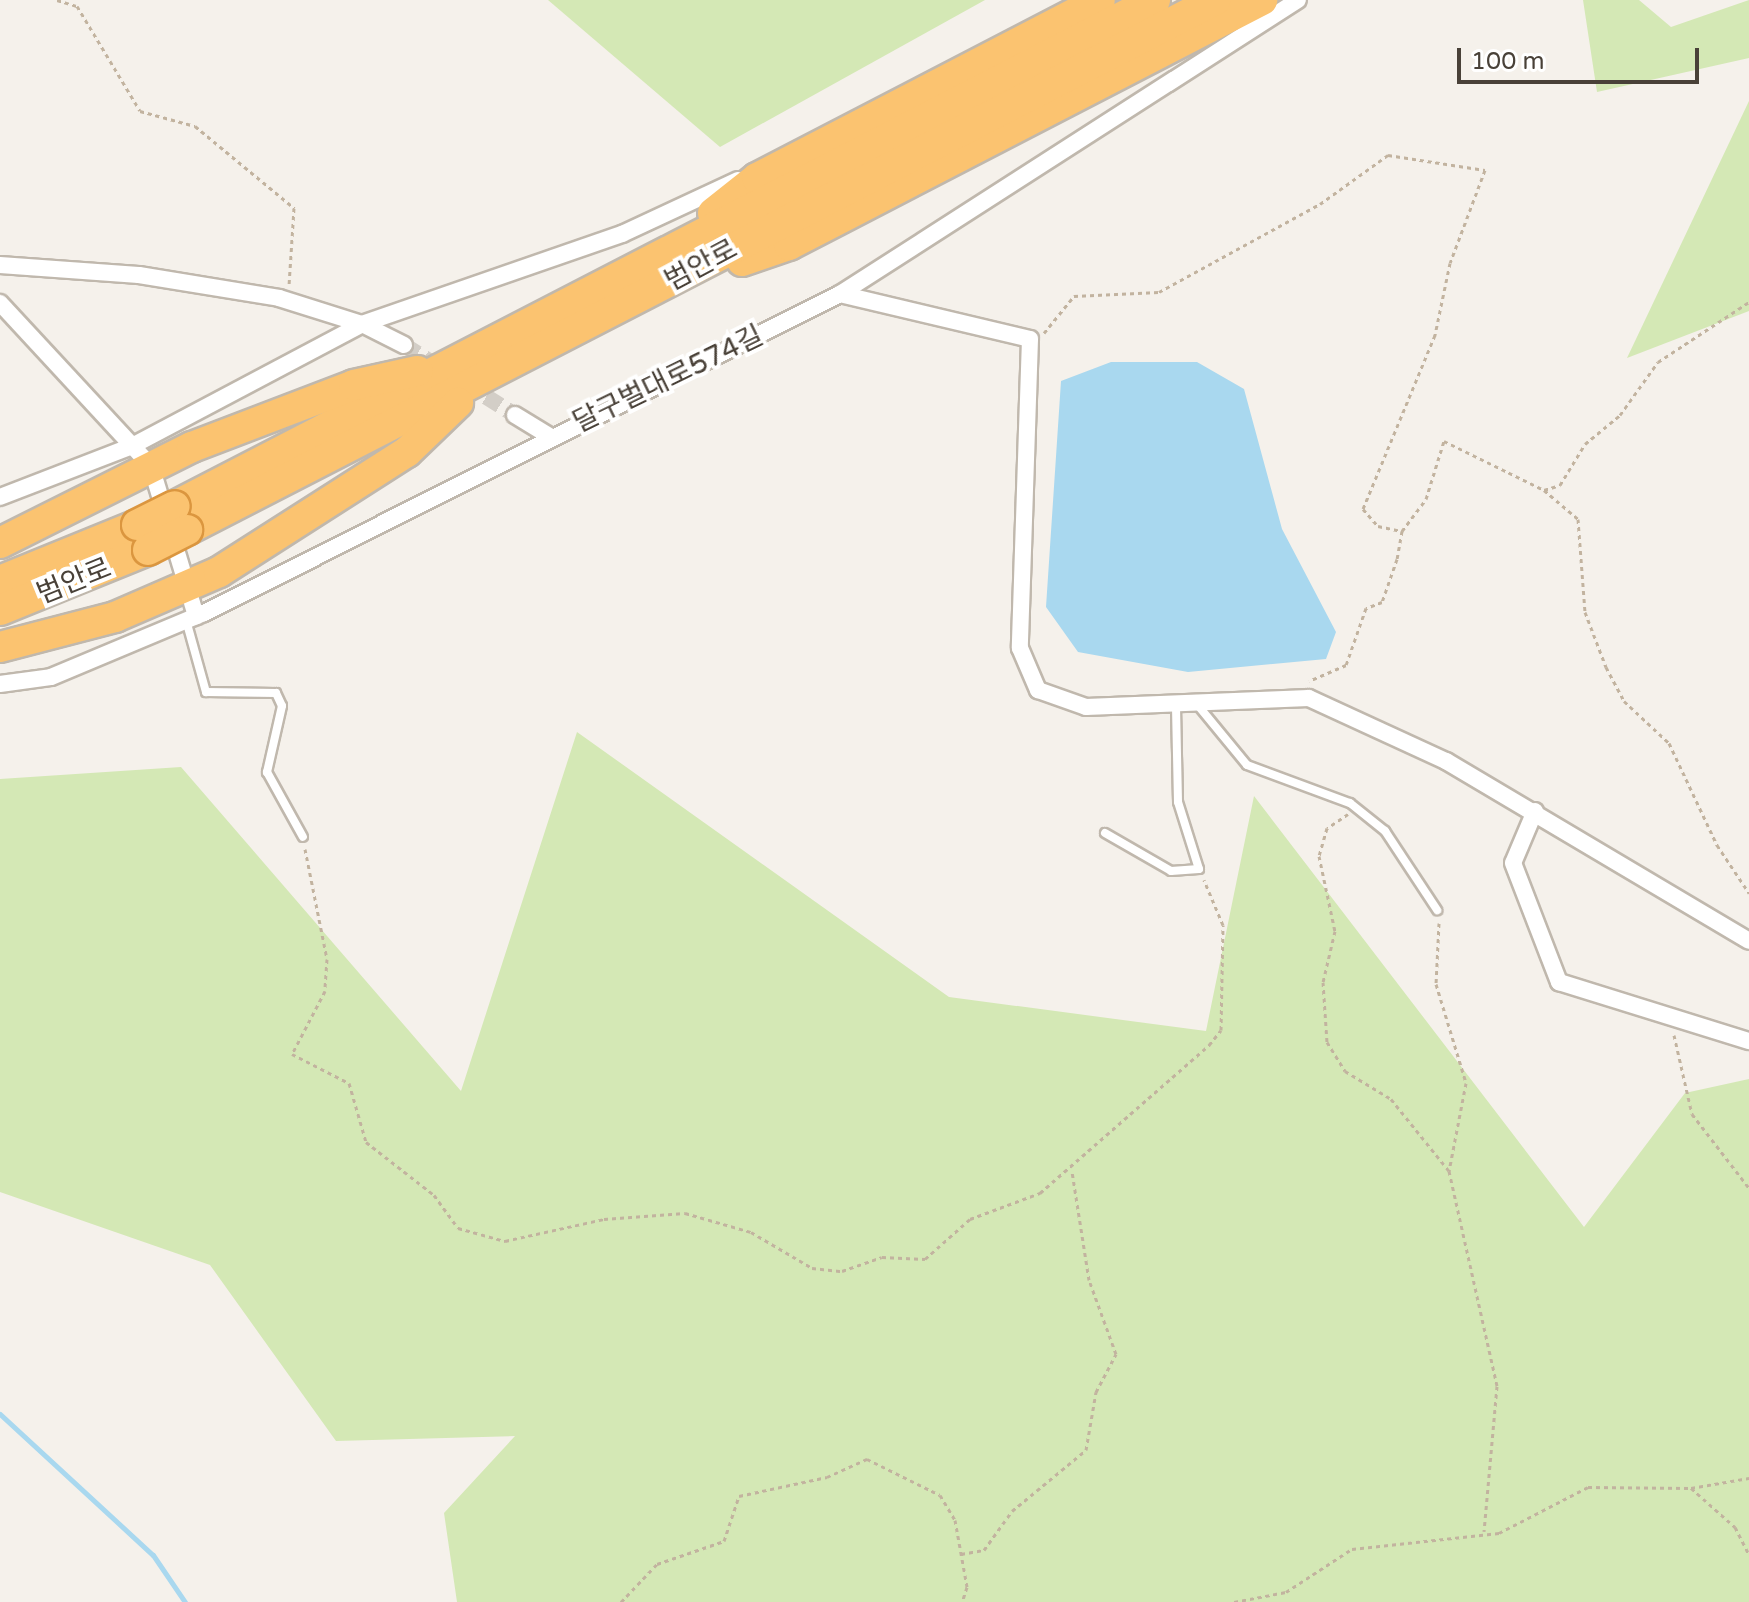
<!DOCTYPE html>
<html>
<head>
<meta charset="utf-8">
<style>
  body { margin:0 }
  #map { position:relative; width:1749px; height:1602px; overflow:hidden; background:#f5f1eb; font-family:"Varela Round","Noto Sans KR",sans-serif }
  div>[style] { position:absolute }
  .green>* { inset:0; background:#d4e8b5 }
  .water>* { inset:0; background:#a9d8ef }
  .stream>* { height:5px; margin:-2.5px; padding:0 2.5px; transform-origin:2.5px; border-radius:2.5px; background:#a9d8ef }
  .street-tunnel>* { height:16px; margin-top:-8px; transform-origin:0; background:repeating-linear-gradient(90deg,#d3cec7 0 16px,transparent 0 24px) }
  .path>* { height:3px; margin-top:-1.5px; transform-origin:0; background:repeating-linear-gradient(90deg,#c2b39f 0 4px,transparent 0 8px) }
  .roads { filter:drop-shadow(2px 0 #c0b8ad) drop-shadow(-2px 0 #c0b8ad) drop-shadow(0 2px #c0b8ad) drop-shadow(0 -2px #c0b8ad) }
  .lane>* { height:8px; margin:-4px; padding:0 4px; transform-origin:4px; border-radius:4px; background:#fff }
  .street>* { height:16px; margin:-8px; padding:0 8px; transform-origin:8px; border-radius:8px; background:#fff }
  .highway>* { height:30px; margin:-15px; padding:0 15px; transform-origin:15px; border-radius:15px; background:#fbc370 }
  .bridges { filter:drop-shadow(2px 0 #db963f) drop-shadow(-2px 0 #db963f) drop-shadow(0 2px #db963f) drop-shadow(0 -2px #db963f) }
  .highway-bridge>* { height:30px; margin:-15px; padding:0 15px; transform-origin:15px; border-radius:15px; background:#fbc370 }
  span { translate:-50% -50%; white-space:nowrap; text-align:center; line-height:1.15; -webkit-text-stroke:8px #fff; paint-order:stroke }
  .street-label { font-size:28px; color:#494138 }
  .scale { position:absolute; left:1457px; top:48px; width:242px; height:36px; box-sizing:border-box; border:4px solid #494138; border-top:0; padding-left:10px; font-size:24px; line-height:28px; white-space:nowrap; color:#494138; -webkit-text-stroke:6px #fff; paint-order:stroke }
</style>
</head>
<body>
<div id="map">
  <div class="green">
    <div style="clip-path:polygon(548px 0,985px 0,720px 147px)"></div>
    <div style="clip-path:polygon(1583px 0,1639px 0,1671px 27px,1749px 0,1749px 58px,1597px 92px)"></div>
    <div style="clip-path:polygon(1749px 101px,1749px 311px,1627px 358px)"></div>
    <div style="clip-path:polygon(577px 732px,949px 997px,1206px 1031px,1254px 796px,1584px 1227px,1685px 1093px,1749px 1079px,1749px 1602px,457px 1602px,444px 1513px,515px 1436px,336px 1441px,210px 1265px,0 1192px,0 779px,181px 767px,461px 1091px)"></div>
  </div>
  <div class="water">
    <div style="clip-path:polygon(1111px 362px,1197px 362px,1244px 389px,1282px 529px,1336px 632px,1326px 659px,1188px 672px,1078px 652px,1046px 607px,1061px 381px)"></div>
  </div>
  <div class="stream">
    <div style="left:0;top:1414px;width:208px;rotate:42.7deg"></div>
    <div style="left:153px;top:1555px;width:57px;rotate:55.8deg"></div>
  </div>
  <div class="street-tunnel">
    <div style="left:404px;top:345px;width:46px;rotate:32.7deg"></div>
    <div style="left:466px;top:384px;width:58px;rotate:32.3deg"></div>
  </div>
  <div class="path">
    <div style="left:57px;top:0;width:21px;rotate:17deg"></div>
    <div style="left:77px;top:6px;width:122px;rotate:59deg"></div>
    <div style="left:140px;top:111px;width:57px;rotate:15.3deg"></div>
    <div style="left:195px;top:126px;width:129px;rotate:39.6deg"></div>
    <div style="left:294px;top:208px;width:77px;rotate:93.7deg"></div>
    <div style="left:1044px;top:333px;width:48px;rotate:-51deg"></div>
    <div style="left:1074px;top:296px;width:85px;rotate:-2.7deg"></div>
    <div style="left:1159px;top:292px;width:183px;rotate:-28.7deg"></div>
    <div style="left:1320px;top:204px;width:84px;rotate:-35.8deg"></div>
    <div style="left:1388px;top:155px;width:98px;rotate:8.8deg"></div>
    <div style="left:1485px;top:170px;width:99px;rotate:110.6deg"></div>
    <div style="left:1450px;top:263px;width:74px;rotate:101.8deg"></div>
    <div style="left:1435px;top:335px;width:188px;rotate:112.5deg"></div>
    <div style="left:1363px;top:509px;width:23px;rotate:49deg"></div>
    <div style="left:1378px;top:526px;width:25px;rotate:12deg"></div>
    <div style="left:1402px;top:531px;width:28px;rotate:100deg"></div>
    <div style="left:1397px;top:559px;width:46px;rotate:109.2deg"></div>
    <div style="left:1382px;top:602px;width:17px;rotate:159deg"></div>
    <div style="left:1366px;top:608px;width:60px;rotate:109.3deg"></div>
    <div style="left:1346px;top:665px;width:40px;rotate:156.6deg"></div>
    <div style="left:1544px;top:490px;width:17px;rotate:-17deg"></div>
    <div style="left:1560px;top:485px;width:48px;rotate:-58.6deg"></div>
    <div style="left:1585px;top:444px;width:45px;rotate:-39.6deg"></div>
    <div style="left:1620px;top:415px;width:65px;rotate:-54.4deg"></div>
    <div style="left:1658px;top:362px;width:109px;rotate:-33.4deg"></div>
    <div style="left:1402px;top:531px;width:40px;rotate:-53deg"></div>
    <div style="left:1426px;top:499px;width:61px;rotate:-72.8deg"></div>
    <div style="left:1444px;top:441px;width:111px;rotate:26.1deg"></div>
    <div style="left:1544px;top:490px;width:45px;rotate:40.5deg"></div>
    <div style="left:1578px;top:519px;width:93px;rotate:85.7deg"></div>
    <div style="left:1585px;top:612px;width:59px;rotate:69.1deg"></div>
    <div style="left:1606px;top:667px;width:38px;rotate:62deg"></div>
    <div style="left:1624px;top:701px;width:62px;rotate:43deg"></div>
    <div style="left:1669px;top:743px;width:113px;rotate:64.8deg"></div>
    <div style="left:1717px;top:845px;width:58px;rotate:56.3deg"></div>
    <div style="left:1348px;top:814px;width:25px;rotate:146deg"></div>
    <div style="left:1327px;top:828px;width:29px;rotate:106deg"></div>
    <div style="left:1319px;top:856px;width:77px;rotate:78deg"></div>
    <div style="left:1335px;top:931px;width:52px;rotate:103.2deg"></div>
    <div style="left:1323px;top:982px;width:60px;rotate:86.2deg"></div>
    <div style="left:1327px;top:1042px;width:34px;rotate:58deg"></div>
    <div style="left:1345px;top:1071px;width:54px;rotate:31.3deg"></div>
    <div style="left:1391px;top:1099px;width:92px;rotate:51.1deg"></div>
    <div style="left:305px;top:849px;width:112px;rotate:78.7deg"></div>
    <div style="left:327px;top:959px;width:32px;rotate:94deg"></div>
    <div style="left:325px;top:991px;width:71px;rotate:117.6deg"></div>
    <div style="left:292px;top:1054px;width:64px;rotate:27deg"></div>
    <div style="left:349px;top:1083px;width:61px;rotate:73.9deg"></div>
    <div style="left:366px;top:1142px;width:86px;rotate:37.9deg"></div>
    <div style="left:434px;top:1195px;width:41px;rotate:54deg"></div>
    <div style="left:458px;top:1228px;width:49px;rotate:15.5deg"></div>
    <div style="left:505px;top:1241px;width:101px;rotate:-12.5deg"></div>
    <div style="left:604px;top:1219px;width:81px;rotate:-4.2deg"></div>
    <div style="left:685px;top:1213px;width:69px;rotate:16.1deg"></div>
    <div style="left:751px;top:1232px;width:71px;rotate:30.5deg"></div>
    <div style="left:812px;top:1268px;width:30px;rotate:6deg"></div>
    <div style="left:842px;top:1271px;width:42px;rotate:-19.3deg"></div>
    <div style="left:882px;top:1257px;width:43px;rotate:2.7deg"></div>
    <div style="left:925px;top:1259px;width:60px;rotate:-41.6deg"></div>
    <div style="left:970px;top:1219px;width:75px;rotate:-20.4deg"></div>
    <div style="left:1040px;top:1193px;width:225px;rotate:-41.2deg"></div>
    <div style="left:1209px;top:1045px;width:19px;rotate:-51deg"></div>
    <div style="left:1221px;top:1030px;width:105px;rotate:-88.9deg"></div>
    <div style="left:1223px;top:925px;width:49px;rotate:-112.9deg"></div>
    <div style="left:1439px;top:923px;width:61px;rotate:92.8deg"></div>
    <div style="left:1436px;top:984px;width:103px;rotate:73.1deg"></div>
    <div style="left:1466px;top:1083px;width:90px;rotate:100.9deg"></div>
    <div style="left:1449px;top:1171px;width:220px;rotate:77.4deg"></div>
    <div style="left:1497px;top:1386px;width:146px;rotate:95.1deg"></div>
    <div style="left:1674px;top:1035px;width:81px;rotate:77.2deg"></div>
    <div style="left:1692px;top:1114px;width:93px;rotate:52.4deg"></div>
    <div style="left:1691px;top:1488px;width:59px;rotate:41.6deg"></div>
    <div style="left:1735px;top:1527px;width:30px;rotate:63deg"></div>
    <div style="left:961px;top:1554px;width:23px;rotate:-10deg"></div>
    <div style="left:984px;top:1550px;width:48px;rotate:-54.3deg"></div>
    <div style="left:1012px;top:1511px;width:96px;rotate:-39.5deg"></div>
    <div style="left:1086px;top:1450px;width:59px;rotate:-80.2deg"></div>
    <div style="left:1096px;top:1392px;width:43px;rotate:-62.2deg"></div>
    <div style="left:1116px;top:1354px;width:79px;rotate:-110deg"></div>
    <div style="left:1089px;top:1280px;width:110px;rotate:-98.9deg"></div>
    <div style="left:621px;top:1602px;width:52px;rotate:-46.5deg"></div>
    <div style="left:657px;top:1564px;width:71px;rotate:-18.9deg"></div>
    <div style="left:724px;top:1541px;width:47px;rotate:-71.6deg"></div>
    <div style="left:739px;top:1496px;width:90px;rotate:-12.2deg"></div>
    <div style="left:827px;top:1477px;width:44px;rotate:-24.2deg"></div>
    <div style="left:867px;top:1459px;width:81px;rotate:26.3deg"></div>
    <div style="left:940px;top:1495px;width:29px;rotate:59deg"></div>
    <div style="left:955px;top:1520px;width:68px;rotate:79.8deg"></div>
    <div style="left:967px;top:1587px;width:16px;rotate:108deg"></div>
    <div style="left:1234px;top:1602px;width:53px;rotate:-10.9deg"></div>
    <div style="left:1286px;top:1592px;width:79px;rotate:-33.1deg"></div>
    <div style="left:1352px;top:1549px;width:148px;rotate:-6.2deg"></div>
    <div style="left:1499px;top:1533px;width:100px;rotate:-27.3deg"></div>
    <div style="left:1588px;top:1487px;width:103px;rotate:0.6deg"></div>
    <div style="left:1691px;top:1488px;width:59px;rotate:-9.8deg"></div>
  </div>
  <div class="roads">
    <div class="lane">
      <div style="left:186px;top:620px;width:75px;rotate:74.5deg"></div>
      <div style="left:206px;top:692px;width:70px;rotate:0.8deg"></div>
      <div style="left:276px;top:693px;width:14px;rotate:65deg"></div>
      <div style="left:282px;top:706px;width:68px;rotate:102.8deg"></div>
      <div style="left:267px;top:772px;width:74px;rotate:61deg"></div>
      <div style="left:1196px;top:703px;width:80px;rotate:50.6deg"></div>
      <div style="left:1247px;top:765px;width:110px;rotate:20.3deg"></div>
      <div style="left:1350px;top:803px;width:45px;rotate:38.7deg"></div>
      <div style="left:1385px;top:831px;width:95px;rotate:56.6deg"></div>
      <div style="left:1105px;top:833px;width:76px;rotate:29.9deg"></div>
      <div style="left:1171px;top:871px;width:28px;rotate:-4deg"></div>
      <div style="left:1199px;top:869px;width:70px;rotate:-107.4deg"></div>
      <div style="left:1178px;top:802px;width:98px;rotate:-91.2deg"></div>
    </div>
    <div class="street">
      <div style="left:0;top:265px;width:139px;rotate:4.1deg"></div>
      <div style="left:139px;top:275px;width:142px;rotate:9.3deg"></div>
      <div style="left:279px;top:298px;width:87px;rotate:17.4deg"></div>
      <div style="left:840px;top:294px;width:195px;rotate:13.3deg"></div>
      <div style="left:1030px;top:339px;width:309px;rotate:91.9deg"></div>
      <div style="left:1020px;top:648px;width:46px;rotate:66.8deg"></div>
      <div style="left:1038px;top:690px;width:51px;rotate:19.5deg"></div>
      <div style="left:1086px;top:707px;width:223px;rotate:-2.3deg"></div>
      <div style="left:1309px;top:698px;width:151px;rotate:24.7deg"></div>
      <div style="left:1446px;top:761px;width:352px;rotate:30.7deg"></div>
      <div style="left:0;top:303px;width:222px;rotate:47.2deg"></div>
      <div style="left:151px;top:466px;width:157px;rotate:73.3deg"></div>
      <div style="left:404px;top:345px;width:47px;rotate:-153.4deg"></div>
      <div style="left:362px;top:324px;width:275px;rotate:-19.1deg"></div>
      <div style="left:622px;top:234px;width:128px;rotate:-25deg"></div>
      <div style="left:515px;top:415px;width:42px;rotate:31.4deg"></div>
      <div style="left:0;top:497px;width:142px;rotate:-21.1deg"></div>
      <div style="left:132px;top:446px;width:260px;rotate:-27.9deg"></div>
      <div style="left:0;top:684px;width:51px;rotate:-7.8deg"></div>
      <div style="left:51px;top:677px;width:166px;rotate:-22.7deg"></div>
      <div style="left:204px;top:613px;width:712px;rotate:-26.64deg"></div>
      <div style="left:840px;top:294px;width:544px;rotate:-32.7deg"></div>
      <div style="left:1535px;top:811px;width:56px;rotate:112.9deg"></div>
      <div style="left:1513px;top:863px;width:128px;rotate:68.9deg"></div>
      <div style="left:1559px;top:982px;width:199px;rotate:17.3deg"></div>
    </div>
    <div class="highway">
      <div style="left:713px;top:213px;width:56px;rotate:-38.5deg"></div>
      <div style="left:757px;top:178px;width:386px;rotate:-27.4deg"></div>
      <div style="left:742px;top:261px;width:50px;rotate:-18.8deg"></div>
      <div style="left:789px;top:245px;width:533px;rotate:-27.38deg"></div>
      <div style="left:175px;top:506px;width:1103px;rotate:-27.31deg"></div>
      <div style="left:187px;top:530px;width:1157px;rotate:-27.27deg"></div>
      <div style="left:0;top:543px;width:215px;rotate:-26.6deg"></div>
      <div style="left:192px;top:447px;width:173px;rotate:-20.9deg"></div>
      <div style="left:354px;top:385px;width:65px;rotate:-12.5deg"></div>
      <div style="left:0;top:581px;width:148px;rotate:-22.2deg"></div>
      <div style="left:0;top:610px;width:160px;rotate:-22.1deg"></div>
      <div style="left:0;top:647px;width:119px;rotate:-14.6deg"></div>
      <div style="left:115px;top:617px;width:113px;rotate:-23.4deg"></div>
      <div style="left:219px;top:572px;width:223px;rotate:-32.6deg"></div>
      <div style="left:407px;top:452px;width:71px;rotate:-43.9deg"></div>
    </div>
  </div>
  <div class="bridges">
    <div class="highway-bridge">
      <div style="left:137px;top:525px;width:42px;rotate:-26.6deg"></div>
      <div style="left:148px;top:550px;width:44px;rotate:-27.1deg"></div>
    </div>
  </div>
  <div class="street-label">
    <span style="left:701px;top:265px;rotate:-28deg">범안로</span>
    <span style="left:668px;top:379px;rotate:-26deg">달구벌대로574길</span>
    <span style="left:74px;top:581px;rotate:-22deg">범안로</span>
  </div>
  <div class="scale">100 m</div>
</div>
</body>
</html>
